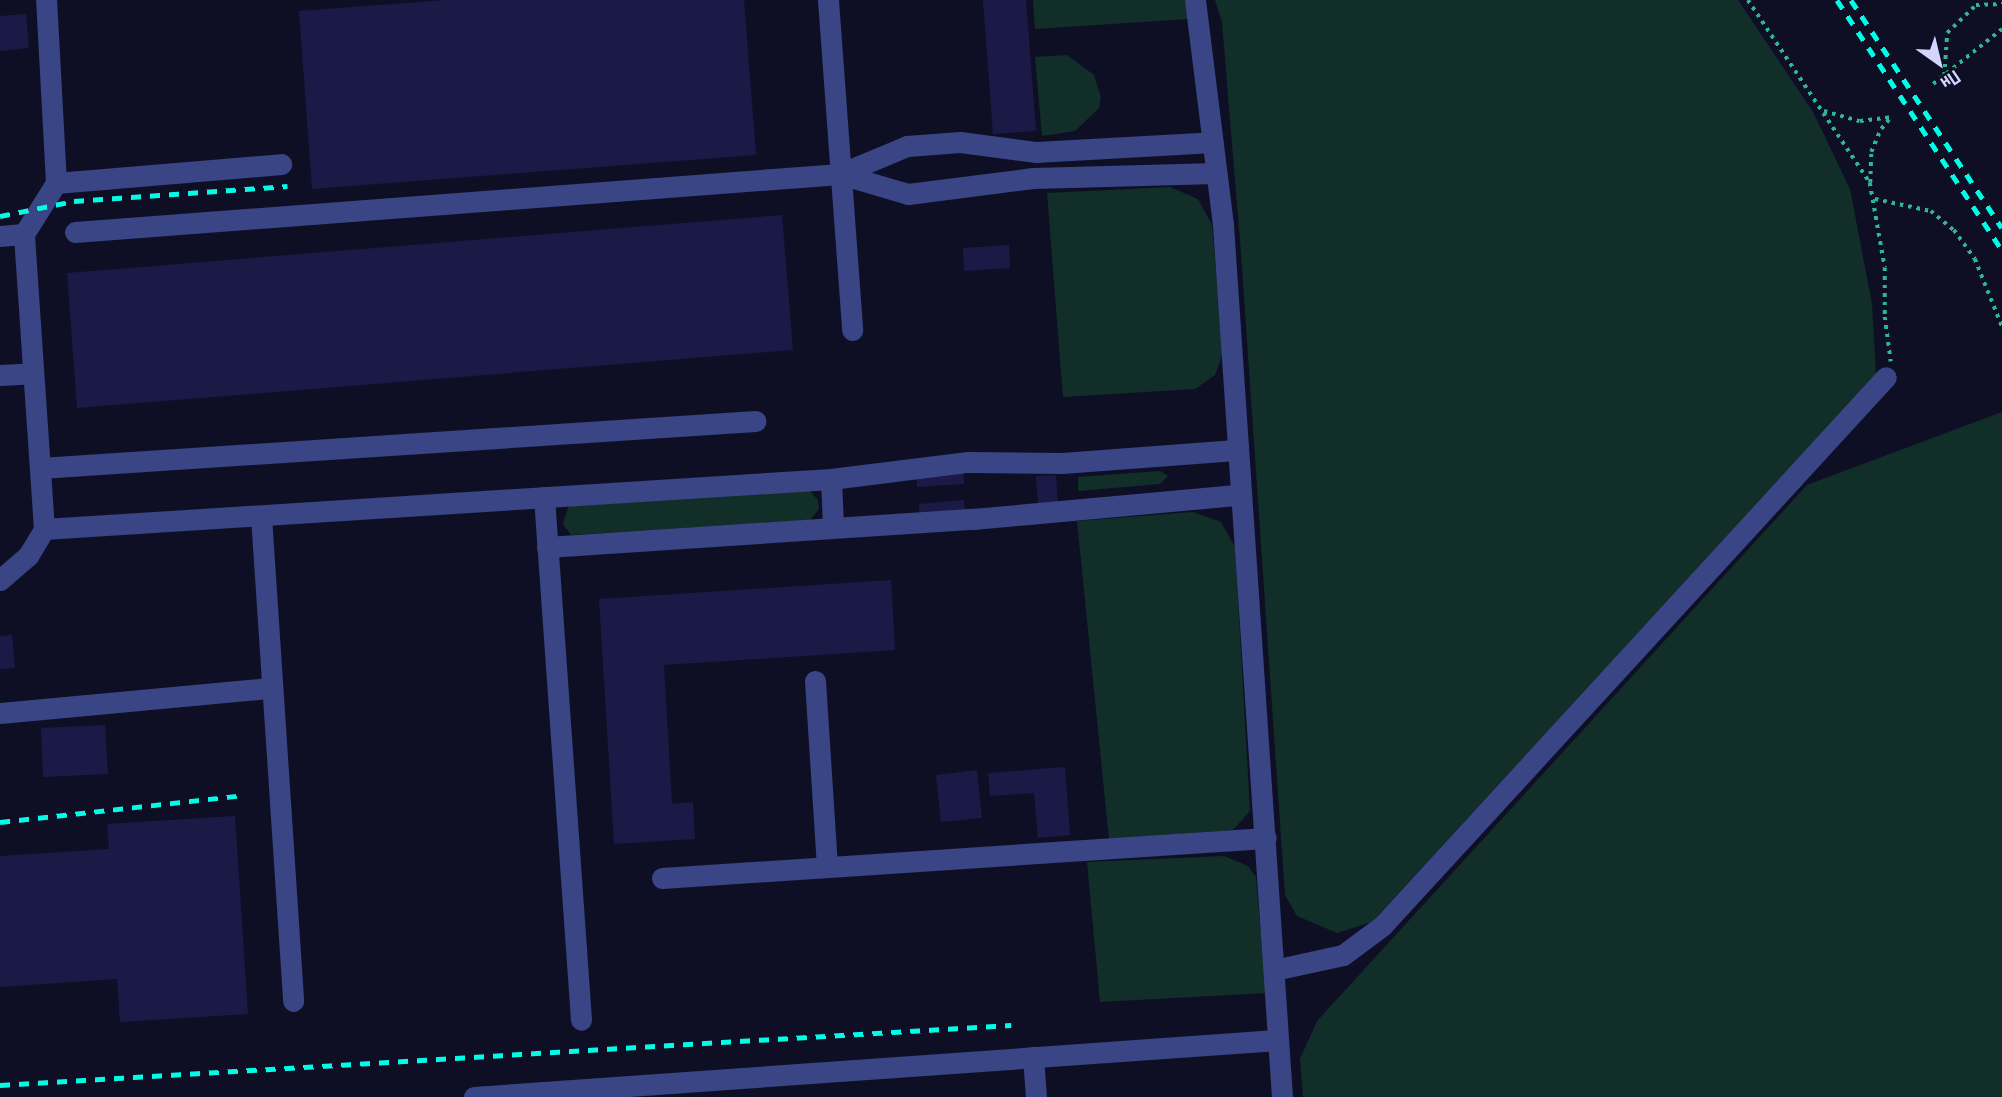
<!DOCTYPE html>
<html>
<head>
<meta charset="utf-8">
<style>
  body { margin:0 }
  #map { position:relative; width:2002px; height:1097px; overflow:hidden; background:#0e0f25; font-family:"PT Sans Narrow",sans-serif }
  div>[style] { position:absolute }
  .green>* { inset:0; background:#112f28 }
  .building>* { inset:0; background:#1b1a46 }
  .path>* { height:3.5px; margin-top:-1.75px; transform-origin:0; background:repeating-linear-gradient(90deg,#2eb794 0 3.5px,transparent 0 8.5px) }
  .minor>* { height:21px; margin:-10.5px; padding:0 10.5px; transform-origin:10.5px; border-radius:10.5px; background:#394584 }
  .rail>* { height:5px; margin-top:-2.5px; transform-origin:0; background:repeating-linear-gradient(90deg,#00fde5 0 10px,transparent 0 19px) }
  span { translate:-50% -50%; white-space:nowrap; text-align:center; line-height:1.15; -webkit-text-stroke:5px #0e0f25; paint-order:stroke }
  .north { position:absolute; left:1904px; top:28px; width:70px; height:70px; -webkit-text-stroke:5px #0e0f25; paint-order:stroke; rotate:146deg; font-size:19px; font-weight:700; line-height:28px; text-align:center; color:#d2d6ff }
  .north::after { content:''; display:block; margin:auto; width:24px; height:32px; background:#d2d6ff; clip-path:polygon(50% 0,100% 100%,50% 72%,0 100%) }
</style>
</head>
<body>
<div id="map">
  <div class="green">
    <div style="clip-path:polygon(1033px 0,1185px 0,1188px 19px,1035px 29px)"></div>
    <div style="clip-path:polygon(1215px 0,1738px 0,1813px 112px,1850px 189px,1872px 304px,1876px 374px,1372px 922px,1337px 933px,1297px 916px,1285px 895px,1241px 253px,1222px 22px)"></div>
    <div style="clip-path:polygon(1067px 55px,1094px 75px,1101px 97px,1099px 108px,1075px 131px,1042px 136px,1035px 57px)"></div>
    <div style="clip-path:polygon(1170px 187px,1198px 199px,1212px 225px,1223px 353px,1215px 375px,1195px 389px,1063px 397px,1047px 193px)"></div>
    <div style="clip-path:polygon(2002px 412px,2002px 1097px,1303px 1097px,1300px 1059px,1317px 1021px,1807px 485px)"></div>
    <div style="clip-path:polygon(1160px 471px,1168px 476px,1160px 484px,1078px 491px,1078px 477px)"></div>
    <div style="clip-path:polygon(808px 489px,818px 500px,819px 509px,810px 520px,571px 535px,563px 524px,569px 505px)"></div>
    <div style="clip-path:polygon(1193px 512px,1221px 522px,1235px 547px,1250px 811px,1233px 830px,1109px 839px,1077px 521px)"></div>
    <div style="clip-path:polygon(1224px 856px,1248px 866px,1256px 877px,1266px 993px,1100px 1002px,1087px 862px)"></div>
  </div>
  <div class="building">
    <div style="clip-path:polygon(445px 0,744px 0,756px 155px,312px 189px,299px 11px)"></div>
    <div style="clip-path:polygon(983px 0,1026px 0,1036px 131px,993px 134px)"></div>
    <div style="clip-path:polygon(26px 14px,29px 48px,0 51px,0 16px)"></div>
    <div style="clip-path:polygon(782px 215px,793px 350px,77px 408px,67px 273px)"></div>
    <div style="clip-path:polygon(1009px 245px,1010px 268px,964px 271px,963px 248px)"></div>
    <div style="clip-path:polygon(963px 469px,964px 484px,917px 487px,916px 472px)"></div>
    <div style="clip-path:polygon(1056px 475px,1058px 503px,1038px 505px,1036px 476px)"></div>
    <div style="clip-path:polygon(964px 500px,965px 517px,920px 520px,919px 504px)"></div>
    <div style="clip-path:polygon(891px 580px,895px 650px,664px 665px,672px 804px,693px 802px,695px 839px,614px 844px,599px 599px)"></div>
    <div style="clip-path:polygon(12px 635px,15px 668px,0 669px,0 636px)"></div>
    <div style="clip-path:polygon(105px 725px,108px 774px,43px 777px,41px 728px)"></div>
    <div style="clip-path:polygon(1065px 767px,1070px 835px,1038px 838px,1034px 793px,990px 796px,988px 773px)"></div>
    <div style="clip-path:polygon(977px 770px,982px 818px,941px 822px,936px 775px)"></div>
    <div style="clip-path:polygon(235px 816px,248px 1014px,120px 1022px,117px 979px,0 987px,0 856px,109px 849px,107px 824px)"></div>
  </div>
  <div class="path">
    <div style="left:1748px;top:0;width:220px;rotate:56.3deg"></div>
    <div style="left:1870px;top:183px;width:86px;rotate:80deg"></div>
    <div style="left:1885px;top:268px;width:49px;rotate:90deg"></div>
    <div style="left:1885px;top:317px;width:45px;rotate:82.4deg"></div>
    <div style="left:1944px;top:76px;width:43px;rotate:-86deg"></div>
    <div style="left:1947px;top:33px;width:40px;rotate:-44deg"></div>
    <div style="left:1976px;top:5px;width:26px;rotate:-2deg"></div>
    <div style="left:1933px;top:84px;width:88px;rotate:-38.6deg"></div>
    <div style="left:1824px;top:111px;width:37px;rotate:16deg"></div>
    <div style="left:1860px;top:121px;width:31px;rotate:-7deg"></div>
    <div style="left:1870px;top:183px;width:31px;rotate:-88deg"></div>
    <div style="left:1871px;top:152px;width:25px;rotate:-67deg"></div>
    <div style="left:1881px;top:129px;width:16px;rotate:-50deg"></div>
    <div style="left:1875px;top:199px;width:57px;rotate:12.1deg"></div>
    <div style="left:1931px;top:211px;width:30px;rotate:40deg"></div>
    <div style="left:1954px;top:230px;width:36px;rotate:54deg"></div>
    <div style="left:1975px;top:259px;width:72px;rotate:68.1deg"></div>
  </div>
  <div class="minor">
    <div style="left:828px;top:0;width:331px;rotate:85.8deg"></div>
    <div style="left:1195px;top:0;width:227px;rotate:82.9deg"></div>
    <div style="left:1223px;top:225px;width:874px;rotate:86.13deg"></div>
    <div style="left:840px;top:174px;width:71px;rotate:16.4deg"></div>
    <div style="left:908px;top:194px;width:126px;rotate:-7.3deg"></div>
    <div style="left:1033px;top:178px;width:183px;rotate:-1.6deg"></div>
    <div style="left:56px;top:183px;width:226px;rotate:-4.8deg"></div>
    <div style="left:75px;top:232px;width:767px;rotate:-4.34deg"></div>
    <div style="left:840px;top:174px;width:73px;rotate:-22.7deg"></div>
    <div style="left:907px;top:146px;width:53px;rotate:-4.3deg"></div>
    <div style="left:960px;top:142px;width:77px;rotate:7.5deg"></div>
    <div style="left:1036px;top:152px;width:177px;rotate:-3.2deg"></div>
    <div style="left:0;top:236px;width:24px;rotate:-5deg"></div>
    <div style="left:0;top:375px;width:33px;rotate:-3deg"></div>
    <div style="left:40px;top:468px;width:717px;rotate:-3.76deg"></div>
    <div style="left:831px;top:479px;width:48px;rotate:87.6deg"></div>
    <div style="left:544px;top:497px;width:524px;rotate:85.95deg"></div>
    <div style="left:261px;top:516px;width:486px;rotate:86.2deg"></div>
    <div style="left:44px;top:529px;width:789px;rotate:-3.64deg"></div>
    <div style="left:831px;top:479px;width:138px;rotate:-7.1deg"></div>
    <div style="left:968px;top:462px;width:94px;rotate:0.6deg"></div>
    <div style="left:1062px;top:463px;width:174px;rotate:-4.3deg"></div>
    <div style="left:547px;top:547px;width:427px;rotate:-3.8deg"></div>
    <div style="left:973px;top:519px;width:267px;rotate:-5.2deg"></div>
    <div style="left:0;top:580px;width:37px;rotate:-41deg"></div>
    <div style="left:28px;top:556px;width:31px;rotate:-59deg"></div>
    <div style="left:44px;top:529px;width:296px;rotate:-93.9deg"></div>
    <div style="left:24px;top:234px;width:60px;rotate:-57.9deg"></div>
    <div style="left:56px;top:183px;width:183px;rotate:-93.1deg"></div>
    <div style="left:815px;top:681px;width:186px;rotate:86.3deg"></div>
    <div style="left:0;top:713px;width:271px;rotate:-5.3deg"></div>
    <div style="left:662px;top:878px;width:605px;rotate:-3.79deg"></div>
    <div style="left:1274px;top:970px;width:71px;rotate:-12.3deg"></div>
    <div style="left:1343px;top:955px;width:49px;rotate:-36.6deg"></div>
    <div style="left:1382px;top:926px;width:745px;rotate:-47.45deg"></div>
    <div style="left:1033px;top:1057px;width:40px;rotate:85.7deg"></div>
    <div style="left:474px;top:1097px;width:806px;rotate:-4.06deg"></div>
  </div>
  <div class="rail">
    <div style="left:1837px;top:0;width:300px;rotate:56.6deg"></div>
    <div style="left:1851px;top:0;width:273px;rotate:56.5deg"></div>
    <div style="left:0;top:216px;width:76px;rotate:-11.5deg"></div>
    <div style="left:74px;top:201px;width:214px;rotate:-4deg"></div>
    <div style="left:0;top:822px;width:245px;rotate:-6.3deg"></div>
    <div style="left:0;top:1085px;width:1013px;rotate:-3.4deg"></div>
  </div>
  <div class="north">Пн</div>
</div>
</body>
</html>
